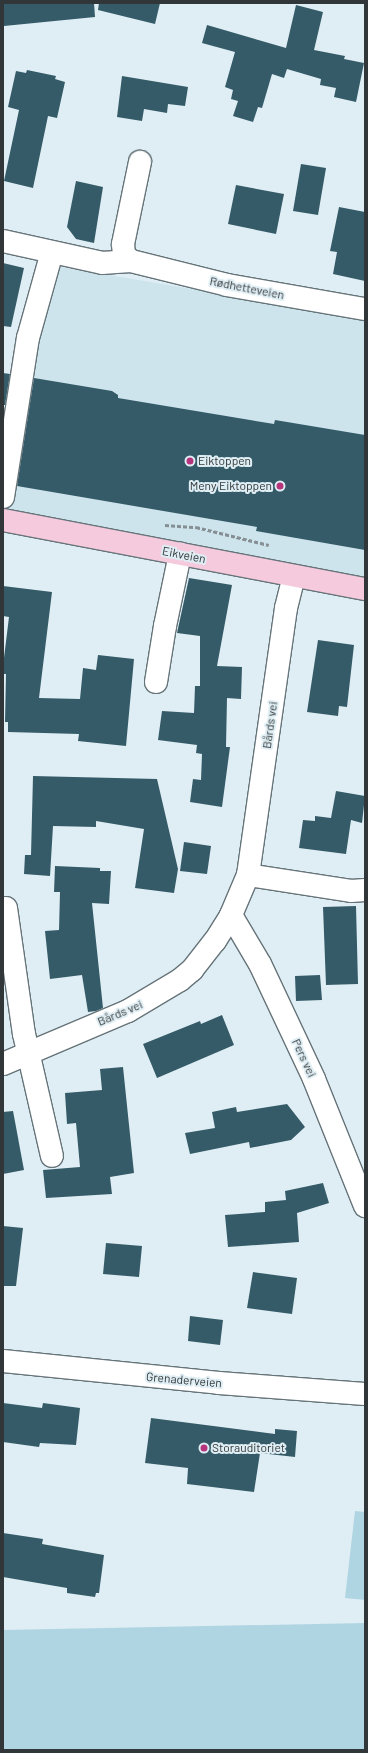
<!DOCTYPE html>
<html>
<head>
<meta charset="utf-8">
<style>
  body { margin:0 }
  #map { position:relative; width:368px; height:1753px; overflow:hidden; background:#dfeef4; font-family:Barlow,sans-serif }
  div>[style] { position:absolute }
  .built>* { inset:0; background:#cde4ed }
  .green>* { inset:0; background:#b0d5e2 }
  .building>* { inset:0; background:#355b68 }
  .path>* { height:2.5px; margin-top:-1.25px; transform-origin:0; background:repeating-linear-gradient(90deg,#869094 0 4px,transparent 0 6px) }
  .roads { filter:drop-shadow(1px 0 #667479) drop-shadow(-1px 0 #667479) drop-shadow(0 1px #667479) drop-shadow(0 -1px #667479) }
  .minor>* { height:22px; margin:-11px; padding:0 11px; transform-origin:11px; border-radius:11px; background:#fff }
  .major>* { height:22px; margin:-11px; padding:0 11px; transform-origin:11px; border-radius:11px; background:#f5cadd }
  .dots>* { width:11px; height:11px; translate:-50% -50%; box-sizing:border-box; border:2px solid #dfeef4; border-radius:50% }
  span { translate:-50% -50%; white-space:nowrap; text-align:center; line-height:1.15; -webkit-text-stroke:4px #dfeef4; paint-order:stroke }
  .street-label { font-size:12px; color:#313739 }
  .poi-label { font-size:12px; color:#313739 }
  .left { translate:0 -50%; text-align:left }
  .right { translate:-100% -50%; text-align:right }
  .frame { position:absolute; inset:0; border:4px solid #313739; pointer-events:none }
</style>
</head>
<body>
<div id="map">
  <div class="built">
    <div style="clip-path:polygon(49px 265px,365px 318px,365px 581px,5px 515px)"></div>
  </div>
  <div class="green">
    <div style="clip-path:polygon(355px 1511px,365px 1512px,365px 1600px,345px 1598px)"></div>
    <div style="clip-path:polygon(365px 1623px,365px 1750px,3px 1750px,3px 1630px)"></div>
  </div>
  <div class="building">
    <div style="clip-path:polygon(3px 3px,94px 3px,95px 17px,4px 26px)"></div>
    <div style="clip-path:polygon(99px 3px,160px 3px,155px 24px,98px 10px)"></div>
    <div style="clip-path:polygon(296px 5px,323px 12px,314px 50px,345px 56px,344px 59px,364px 63px,356px 102px,334px 97px,336px 88px,320px 85px,321px 79px,287px 69px,284px 78px,272px 74px,262px 108px,258px 107px,253px 122px,233px 116px,238px 101px,231px 99px,233px 90px,225px 87px,235px 52px,202px 43px,207px 25px,286px 48px)"></div>
    <div style="clip-path:polygon(27px 70px,56px 76px,55px 79px,65px 82px,57px 118px,48px 116px,33px 188px,4px 181px,19px 110px,8px 107px,16px 71px,26px 73px)"></div>
    <div style="clip-path:polygon(122px 76px,188px 87px,185px 106px,168px 104px,167px 113px,144px 109px,142px 121px,117px 117px)"></div>
    <div style="clip-path:polygon(301px 164px,326px 168px,318px 215px,293px 211px)"></div>
    <div style="clip-path:polygon(76px 181px,103px 187px,94px 243px,76px 239px,67px 227px)"></div>
    <div style="clip-path:polygon(236px 185px,284px 194px,276px 234px,228px 224px)"></div>
    <div style="clip-path:polygon(339px 207px,365px 212px,365px 281px,333px 274px,337px 252px,330px 251px)"></div>
    <div style="clip-path:polygon(3px 263px,24px 268px,11px 327px,3px 326px)"></div>
    <div style="clip-path:polygon(3px 373px,10px 374px,5px 405px,3px 405px)"></div>
    <div style="clip-path:polygon(34px 378px,112px 391px,118px 395px,118px 398px,274px 424px,275px 420px,365px 435px,365px 550px,256px 531px,257px 527px,17px 486px)"></div>
    <div style="clip-path:polygon(189px 578px,232px 585px,217px 666px,242px 667px,241px 699px,227px 698px,226px 747px,230px 747px,222px 807px,190px 802px,193px 779px,201px 780px,202px 754px,196px 753px,197px 745px,158px 740px,162px 711px,194px 713px,195px 686px,200px 686px,200px 636px,177px 633px)"></div>
    <div style="clip-path:polygon(3px 586px,52px 592px,39px 698px,80px 699px,83px 668px,96px 670px,98px 655px,134px 659px,126px 746px,78px 741px,79px 734px,8px 732px,8px 722px,5px 722px,6px 674px,3px 674px,3px 666px,9px 617px,3px 616px)"></div>
    <div style="clip-path:polygon(318px 640px,354px 645px,347px 707px,339px 706px,338px 716px,307px 712px)"></div>
    <div style="clip-path:polygon(33px 776px,157px 779px,178px 869px,174px 893px,135px 888px,144px 829px,96px 821px,96px 827px,53px 826px,50px 876px,24px 874px,25px 855px,31px 855px)"></div>
    <div style="clip-path:polygon(336px 791px,365px 796px,362px 823px,351px 820px,346px 854px,299px 848px,303px 820px,315px 821px,315px 816px,331px 818px)"></div>
    <div style="clip-path:polygon(184px 842px,211px 846px,207px 874px,180px 871px)"></div>
    <div style="clip-path:polygon(55px 866px,100px 868px,100px 871px,111px 871px,109px 904px,92px 903px,103px 1008px,96px 1011px,88px 1012px,82px 975px,50px 979px,45px 931px,59px 930px,60px 892px,54px 892px)"></div>
    <div style="clip-path:polygon(356px 906px,358px 984px,326px 985px,323px 907px)"></div>
    <div style="clip-path:polygon(320px 975px,322px 1000px,296px 1001px,295px 976px)"></div>
    <div style="clip-path:polygon(222px 1015px,234px 1045px,157px 1078px,143px 1044px,200px 1021px,201px 1024px)"></div>
    <div style="clip-path:polygon(123px 1067px,134px 1173px,110px 1177px,112px 1194px,46px 1198px,43px 1170px,80px 1167px,76px 1123px,67px 1124px,65px 1093px,102px 1090px,100px 1069px)"></div>
    <div style="clip-path:polygon(287px 1104px,305px 1127px,291px 1140px,250px 1148px,249px 1142px,190px 1154px,185px 1133px,215px 1128px,212px 1112px,236px 1107px,237px 1112px)"></div>
    <div style="clip-path:polygon(13px 1111px,24px 1170px,3px 1174px,3px 1112px)"></div>
    <div style="clip-path:polygon(323px 1183px,329px 1203px,297px 1213px,299px 1242px,228px 1247px,225px 1215px,265px 1212px,265px 1202px,286px 1200px,285px 1191px)"></div>
    <div style="clip-path:polygon(3px 1226px,23px 1228px,16px 1286px,3px 1286px)"></div>
    <div style="clip-path:polygon(106px 1243px,142px 1246px,139px 1277px,103px 1274px)"></div>
    <div style="clip-path:polygon(253px 1272px,297px 1278px,292px 1314px,247px 1308px)"></div>
    <div style="clip-path:polygon(190px 1316px,223px 1320px,220px 1345px,188px 1341px)"></div>
    <div style="clip-path:polygon(3px 1403px,42px 1408px,43px 1403px,80px 1408px,76px 1445px,40px 1443px,39px 1447px,3px 1442px)"></div>
    <div style="clip-path:polygon(151px 1418px,275px 1434px,275px 1429px,297px 1431px,295px 1457px,260px 1453px,254px 1492px,187px 1484px,188px 1468px,145px 1463px)"></div>
    <div style="clip-path:polygon(3px 1533px,43px 1539px,42px 1544px,104px 1555px,99px 1593px,96px 1593px,95px 1597px,67px 1593px,67px 1588px,3px 1577px)"></div>
  </div>
  <div class="path">
    <div style="left:165px;top:525px;width:31px;rotate:4deg"></div>
    <div style="left:196px;top:527px;width:75px;rotate:13.9deg"></div>
  </div>
  <div class="roads">
    <div class="minor">
      <div style="left:3px;top:241px;width:101px;rotate:12.5deg"></div>
      <div style="left:102px;top:263px;width:29px;rotate:-4deg"></div>
      <div style="left:131px;top:261px;width:99px;rotate:14deg"></div>
      <div style="left:227px;top:285px;width:140px;rotate:9.9deg"></div>
      <div style="left:131px;top:261px;width:9px;rotate:-139deg"></div>
      <div style="left:124px;top:255px;width:11px;rotate:-95deg"></div>
      <div style="left:123px;top:244px;width:84px;rotate:-78.3deg"></div>
      <div style="left:3px;top:497px;width:161px;rotate:-81.1deg"></div>
      <div style="left:28px;top:338px;width:89px;rotate:-74.4deg"></div>
      <div style="left:156px;top:682px;width:57px;rotate:-80.9deg"></div>
      <div style="left:165px;top:626px;width:74px;rotate:-78.2deg"></div>
      <div style="left:248px;top:875px;width:104px;rotate:8.8deg"></div>
      <div style="left:351px;top:891px;width:14px;rotate:-4deg"></div>
      <div style="left:6px;top:908px;width:127px;rotate:81.9deg"></div>
      <div style="left:24px;top:1034px;width:125px;rotate:77.1deg"></div>
      <div style="left:231px;top:915px;width:57px;rotate:59.4deg"></div>
      <div style="left:260px;top:964px;width:127px;rotate:64.8deg"></div>
      <div style="left:314px;top:1079px;width:137px;rotate:68.1deg"></div>
      <div style="left:3px;top:1064px;width:136px;rotate:-23deg"></div>
      <div style="left:128px;top:1011px;width:61px;rotate:-30.8deg"></div>
      <div style="left:180px;top:980px;width:16px;rotate:-40deg"></div>
      <div style="left:192px;top:970px;width:37px;rotate:-52deg"></div>
      <div style="left:215px;top:941px;width:31px;rotate:-58deg"></div>
      <div style="left:231px;top:915px;width:43px;rotate:-67deg"></div>
      <div style="left:248px;top:875px;width:270px;rotate:-81.9deg"></div>
      <div style="left:286px;top:608px;width:33px;rotate:-76deg"></div>
      <div style="left:3px;top:1361px;width:217px;rotate:5.8deg"></div>
      <div style="left:219px;top:1383px;width:146px;rotate:4.3deg"></div>
    </div>
    <div class="major">
      <div style="left:3px;top:520px;width:369px;rotate:10.8deg"></div>
    </div>
  </div>
  <div class="dots">
    <div style="left:190px;top:461px;background:#b6347c"></div>
    <div style="left:280px;top:486px;background:#b6347c"></div>
    <div style="left:204px;top:1448px;background:#b6347c"></div>
  </div>
  <div class="street-label">
    <span style="left:247px;top:288px;rotate:11deg">Rødhetteveien</span>
    <span style="left:184px;top:555px;rotate:11deg">Eikveien</span>
    <span style="left:270px;top:725px;rotate:-82deg">Bårds vei</span>
    <span style="left:120px;top:1013px;rotate:-23deg">Bårds vei</span>
    <span style="left:304px;top:1058px;rotate:65deg">Pers vei</span>
    <span style="left:184px;top:1380px;rotate:5deg">Grenaderveien</span>
  </div>
  <div class="poi-label">
    <span class="left" style="left:198px;top:461px">Eiktoppen</span>
    <span class="right" style="left:272px;top:486px">Meny Eiktoppen</span>
    <span class="left" style="left:212px;top:1448px">Storauditoriet</span>
  </div>
  <div class="frame"></div>
</div>
</body>
</html>
